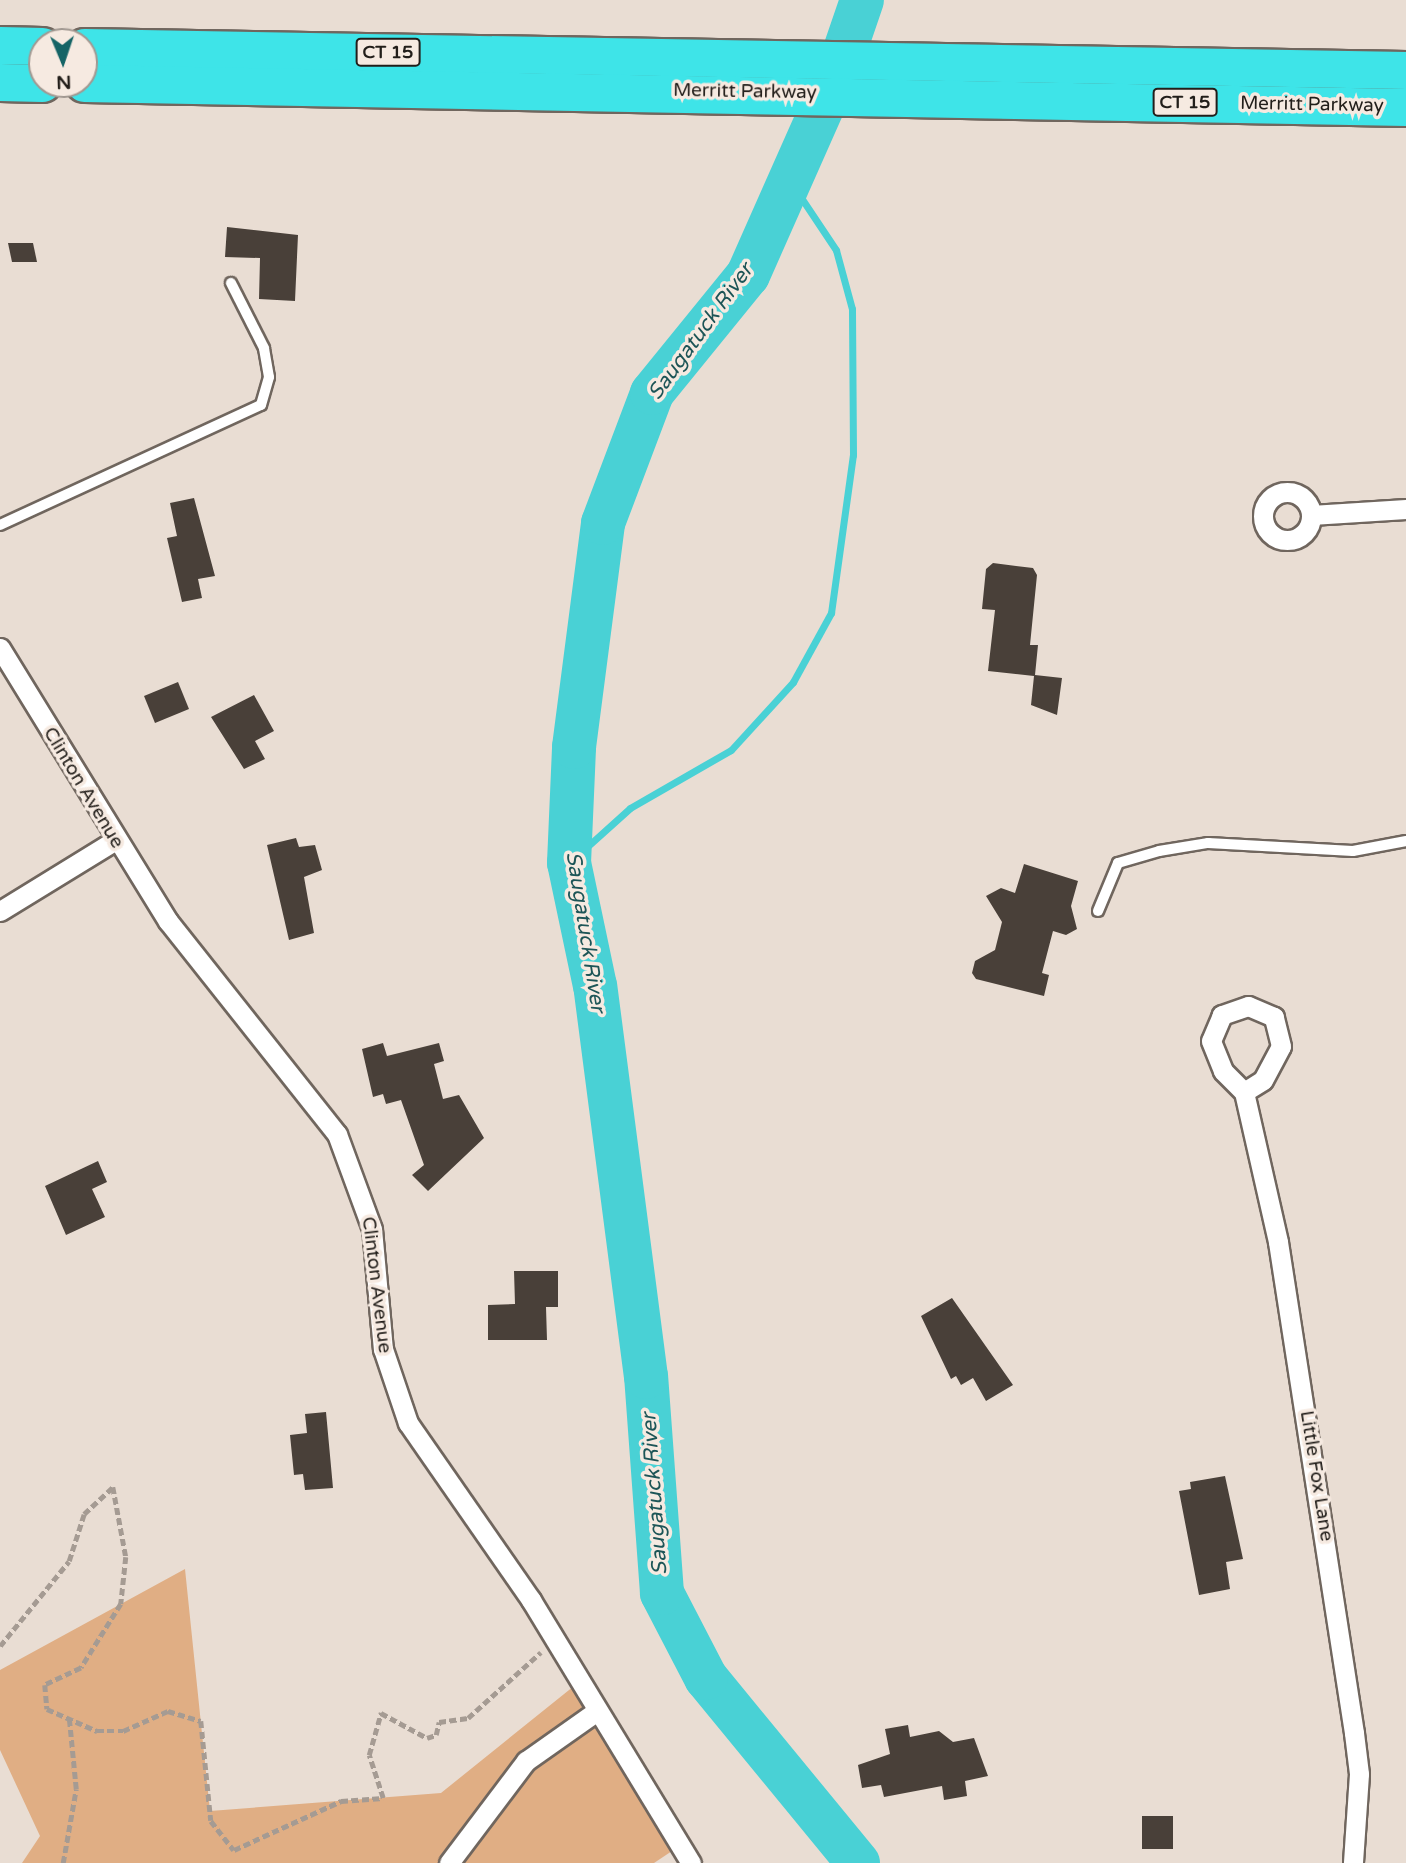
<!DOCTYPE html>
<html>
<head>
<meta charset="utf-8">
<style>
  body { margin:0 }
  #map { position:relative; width:1406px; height:1863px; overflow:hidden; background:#e9ddd3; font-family:"Varela Round",sans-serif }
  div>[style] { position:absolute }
  .green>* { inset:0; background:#e0ae84 }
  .stream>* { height:7px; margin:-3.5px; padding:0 3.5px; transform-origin:3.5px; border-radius:3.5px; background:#49d1d5 }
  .river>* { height:44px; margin:-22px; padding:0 22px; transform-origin:22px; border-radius:22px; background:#49d1d5 }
  .building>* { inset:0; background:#494039 }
  .path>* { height:4.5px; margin-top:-2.25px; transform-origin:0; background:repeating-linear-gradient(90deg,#a59b93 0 7px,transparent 0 10.5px) }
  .roads { filter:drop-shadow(2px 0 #70665e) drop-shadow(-2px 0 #70665e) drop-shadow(0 2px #70665e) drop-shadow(0 -2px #70665e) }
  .service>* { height:10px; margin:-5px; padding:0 5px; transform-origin:5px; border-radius:5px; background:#fff }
  .minor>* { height:19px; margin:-9.5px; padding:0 9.5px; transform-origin:9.5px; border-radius:9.5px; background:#fff }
  .minor>.ring { margin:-9.5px; padding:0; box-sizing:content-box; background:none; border:19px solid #fff; border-radius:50% }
  .motorway>* { height:37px; margin:-18.5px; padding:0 18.5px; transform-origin:18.5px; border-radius:18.5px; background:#3ee4e8 }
  span { translate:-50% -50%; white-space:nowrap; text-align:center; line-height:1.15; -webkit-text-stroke:7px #f6eae1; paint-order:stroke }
  .shield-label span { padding:2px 5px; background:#f6eae1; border:2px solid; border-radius:5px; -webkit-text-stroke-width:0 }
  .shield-label { font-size:18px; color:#221e1a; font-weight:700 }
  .street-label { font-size:19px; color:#221e1a }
  .water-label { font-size:21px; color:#1d5557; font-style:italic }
  .north { position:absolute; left:28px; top:28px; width:70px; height:70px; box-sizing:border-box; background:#f6eae1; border:2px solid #a19891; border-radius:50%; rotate:178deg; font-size:19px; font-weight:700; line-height:28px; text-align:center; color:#221e1a }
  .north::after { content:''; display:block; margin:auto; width:24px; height:32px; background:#156466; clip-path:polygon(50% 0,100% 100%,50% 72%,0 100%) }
</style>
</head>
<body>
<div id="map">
  <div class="green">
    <div style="clip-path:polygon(185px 1569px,210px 1811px,441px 1793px,584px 1678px,684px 1843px,654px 1863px,22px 1863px,40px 1836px,0 1750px,0 1670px)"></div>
  </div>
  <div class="stream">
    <div style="left:569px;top:863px;width:82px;rotate:-42deg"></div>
    <div style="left:630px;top:808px;width:116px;rotate:-29.9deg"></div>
    <div style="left:731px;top:750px;width:92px;rotate:-47.6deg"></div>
    <div style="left:793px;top:682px;width:79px;rotate:-61.2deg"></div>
    <div style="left:831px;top:613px;width:160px;rotate:-82.1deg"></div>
    <div style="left:853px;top:455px;width:146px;rotate:-90.4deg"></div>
    <div style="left:852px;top:309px;width:61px;rotate:-105.2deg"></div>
    <div style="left:836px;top:250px;width:87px;rotate:-123.7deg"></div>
  </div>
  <div class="river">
    <div style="left:858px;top:1863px;width:239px;rotate:-129.4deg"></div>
    <div style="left:706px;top:1678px;width:96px;rotate:-117.4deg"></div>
    <div style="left:662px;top:1593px;width:217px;rotate:-94.2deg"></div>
    <div style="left:646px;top:1377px;width:394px;rotate:-97.4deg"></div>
    <div style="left:595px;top:986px;width:126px;rotate:-101.9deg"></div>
    <div style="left:569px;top:863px;width:116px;rotate:-87.5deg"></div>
    <div style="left:574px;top:747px;width:226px;rotate:-82.6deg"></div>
    <div style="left:603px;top:523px;width:139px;rotate:-69.3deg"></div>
    <div style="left:652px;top:393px;width:152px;rotate:-50.9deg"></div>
    <div style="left:748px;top:275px;width:214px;rotate:-66.1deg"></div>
    <div style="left:835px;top:79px;width:83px;rotate:-71.1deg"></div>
  </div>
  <div class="building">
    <div style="clip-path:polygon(227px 227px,298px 235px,295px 301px,259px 299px,260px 258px,225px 257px)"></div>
    <div style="clip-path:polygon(8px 243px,33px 243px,37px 262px,12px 262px)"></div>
    <div style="clip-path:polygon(194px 498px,215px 576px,198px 579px,202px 598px,182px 602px,167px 538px,177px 536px,170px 503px)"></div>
    <div style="clip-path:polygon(993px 563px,1033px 568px,1037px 575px,1030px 645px,1038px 645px,1035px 675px,1062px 678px,1057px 715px,1031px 705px,1034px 676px,988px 671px,995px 610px,982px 609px,986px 569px)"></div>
    <div style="clip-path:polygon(178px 682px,189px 709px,155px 723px,144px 696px)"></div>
    <div style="clip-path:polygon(254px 695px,274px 731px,255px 741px,265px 759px,244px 769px,211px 717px)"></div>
    <div style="clip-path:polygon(296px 838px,299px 847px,315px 845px,322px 870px,304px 877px,314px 933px,289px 940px,267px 845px)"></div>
    <div style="clip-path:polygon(1024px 864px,1078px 881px,1071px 906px,1077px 929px,1066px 935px,1053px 931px,1042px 973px,1049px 975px,1044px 996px,976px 979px,972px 973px,975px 961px,995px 950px,1002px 922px,986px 896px,1001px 888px,1015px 893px)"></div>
    <div style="clip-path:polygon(383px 1043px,387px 1056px,439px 1043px,444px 1061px,434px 1064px,443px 1099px,459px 1095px,484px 1138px,428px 1191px,412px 1175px,424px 1165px,401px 1100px,386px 1104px,383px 1094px,373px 1097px,362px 1049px)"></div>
    <div style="clip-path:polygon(98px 1161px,107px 1182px,92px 1189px,105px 1217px,66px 1235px,45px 1186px)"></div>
    <div style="clip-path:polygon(514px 1271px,558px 1271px,558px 1307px,546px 1307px,547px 1340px,488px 1340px,488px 1305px,515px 1304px)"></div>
    <div style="clip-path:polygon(952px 1298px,1013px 1385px,986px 1401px,973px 1378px,961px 1385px,956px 1376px,951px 1379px,921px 1316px)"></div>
    <div style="clip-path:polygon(326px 1412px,333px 1488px,305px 1490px,303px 1474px,294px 1475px,290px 1435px,307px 1433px,305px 1414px)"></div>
    <div style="clip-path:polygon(1225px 1476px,1243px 1559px,1226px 1562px,1230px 1589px,1199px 1595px,1179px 1491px,1191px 1489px,1190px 1482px)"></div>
    <div style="clip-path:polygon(908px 1725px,910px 1737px,939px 1731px,953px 1742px,974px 1738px,988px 1776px,965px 1781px,967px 1796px,944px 1800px,942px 1786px,884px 1797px,881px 1785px,862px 1788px,858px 1765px,890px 1754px,885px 1729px)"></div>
    <div style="clip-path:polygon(1142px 1816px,1173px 1816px,1173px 1849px,1142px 1849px)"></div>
  </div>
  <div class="path">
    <div style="left:0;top:1646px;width:109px;rotate:-50.9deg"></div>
    <div style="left:69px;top:1561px;width:49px;rotate:-72.3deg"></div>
    <div style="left:84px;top:1514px;width:40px;rotate:-43deg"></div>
    <div style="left:113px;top:1487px;width:71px;rotate:79.5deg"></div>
    <div style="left:126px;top:1557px;width:47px;rotate:96.1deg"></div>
    <div style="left:121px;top:1604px;width:75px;rotate:122deg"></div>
    <div style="left:81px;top:1668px;width:40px;rotate:155deg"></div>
    <div style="left:45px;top:1685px;width:24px;rotate:85deg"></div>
    <div style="left:47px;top:1709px;width:55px;rotate:23.7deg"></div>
    <div style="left:97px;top:1731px;width:26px"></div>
    <div style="left:123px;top:1731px;width:49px;rotate:-24deg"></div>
    <div style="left:168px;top:1711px;width:34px;rotate:17deg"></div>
    <div style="left:201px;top:1721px;width:100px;rotate:84.3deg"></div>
    <div style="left:211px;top:1821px;width:37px;rotate:52deg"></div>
    <div style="left:234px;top:1850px;width:118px;rotate:-24.6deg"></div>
    <div style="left:341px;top:1801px;width:42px;rotate:-4.1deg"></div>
    <div style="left:383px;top:1798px;width:45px;rotate:-108deg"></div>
    <div style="left:369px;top:1755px;width:44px;rotate:-74.1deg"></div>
    <div style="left:381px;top:1713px;width:52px;rotate:28.5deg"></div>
    <div style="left:427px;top:1738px;width:9px;rotate:-18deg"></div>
    <div style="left:436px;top:1735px;width:13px;rotate:-77deg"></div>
    <div style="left:439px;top:1722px;width:29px;rotate:-8deg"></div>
    <div style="left:468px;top:1718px;width:98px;rotate:-42.1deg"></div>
    <div style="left:63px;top:1863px;width:75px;rotate:-80deg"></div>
    <div style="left:76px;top:1789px;width:71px;rotate:-95.6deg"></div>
  </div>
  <div class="roads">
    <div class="service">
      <div style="left:0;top:525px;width:287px;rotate:-24.7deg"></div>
      <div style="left:261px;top:405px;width:29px;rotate:-74deg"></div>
      <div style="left:269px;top:377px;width:29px;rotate:-100deg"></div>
      <div style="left:264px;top:348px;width:73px;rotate:-116.9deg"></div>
      <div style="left:1098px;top:911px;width:52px;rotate:-67.4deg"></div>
      <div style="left:1118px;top:863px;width:43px;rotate:-16.3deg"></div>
      <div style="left:1159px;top:851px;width:50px;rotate:-9.3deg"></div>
      <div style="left:1208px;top:843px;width:145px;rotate:3.2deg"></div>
      <div style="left:1353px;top:851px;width:54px;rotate:-10.7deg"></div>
    </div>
    <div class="minor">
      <div class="ring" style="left:1263px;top:492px;width:29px;height:29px"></div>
      <div style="left:1311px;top:515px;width:95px;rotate:-3.6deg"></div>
      <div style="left:0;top:648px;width:321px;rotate:58.4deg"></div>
      <div style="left:168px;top:921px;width:272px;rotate:51.6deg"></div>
      <div style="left:337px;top:1134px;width:101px;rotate:69.8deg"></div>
      <div style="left:372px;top:1229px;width:121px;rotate:84.8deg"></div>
      <div style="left:383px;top:1349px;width:78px;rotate:71.3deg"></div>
      <div style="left:408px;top:1423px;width:216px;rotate:55.2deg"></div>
      <div style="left:531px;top:1600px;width:308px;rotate:58.7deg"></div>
      <div style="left:0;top:911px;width:134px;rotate:-31.6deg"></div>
      <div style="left:1244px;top:1092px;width:22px;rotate:-32deg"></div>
      <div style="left:1263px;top:1080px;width:38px;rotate:-62deg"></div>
      <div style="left:1281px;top:1046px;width:30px;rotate:-104deg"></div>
      <div style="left:1274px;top:1017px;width:28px;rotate:-157deg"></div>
      <div style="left:1248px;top:1006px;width:28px;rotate:161deg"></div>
      <div style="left:1222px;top:1015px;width:28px;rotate:113deg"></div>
      <div style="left:1211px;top:1041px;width:32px;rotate:68deg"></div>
      <div style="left:1223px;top:1071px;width:30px;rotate:45deg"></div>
      <div style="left:1244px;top:1092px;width:154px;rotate:77.2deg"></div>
      <div style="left:1278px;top:1242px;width:497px;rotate:81.2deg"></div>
      <div style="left:1354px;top:1733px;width:41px;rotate:83deg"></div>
      <div style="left:1359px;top:1774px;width:89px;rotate:93.9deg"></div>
      <div style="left:449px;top:1863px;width:128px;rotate:-53deg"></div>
      <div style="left:526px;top:1761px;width:87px;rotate:-35.2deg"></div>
    </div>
    <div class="motorway">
      <div style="left:0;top:45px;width:42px;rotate:1.4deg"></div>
      <div style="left:84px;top:47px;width:1322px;rotate:1deg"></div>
      <div style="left:0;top:82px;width:42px;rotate:1.4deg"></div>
      <div style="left:84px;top:83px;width:1322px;rotate:1.04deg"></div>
    </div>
  </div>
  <div class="shield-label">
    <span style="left:388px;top:52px">CT 15</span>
    <span style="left:1185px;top:102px">CT 15</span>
  </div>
  <div class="street-label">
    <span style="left:745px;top:92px;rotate:1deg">Merritt Parkway</span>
    <span style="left:1312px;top:105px;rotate:1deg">Merritt Parkway</span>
    <span style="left:83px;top:788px;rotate:59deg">Clinton Avenue</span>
    <span style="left:376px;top:1285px;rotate:83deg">Clinton Avenue</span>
    <span style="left:1316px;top:1476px;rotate:81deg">Little Fox Lane</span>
  </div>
  <div class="water-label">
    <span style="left:701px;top:332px;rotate:-54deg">Saugatuck River</span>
    <span style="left:585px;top:932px;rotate:81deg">Saugatuck River</span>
    <span style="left:655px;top:1494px;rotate:-94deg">Saugatuck River</span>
  </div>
  <div class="north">N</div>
</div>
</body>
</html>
